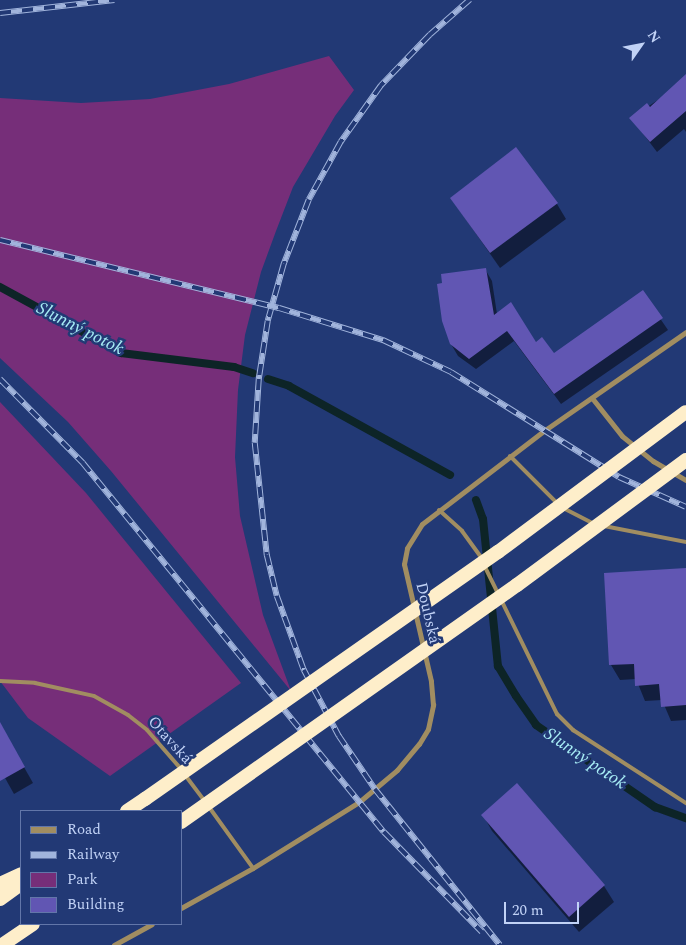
<!DOCTYPE html>
<html>
<head>
<meta charset="utf-8">
<style>
  body { margin:0 }
  #map { position:relative; width:686px; height:945px; overflow:hidden; background:#223975; font-family:Spectral,serif }
  div>[style] { position:absolute }
  .green>* { inset:0; background:#762e79 }
  .shadow>* { inset:0; background:#0007 }
  .stream>* { height:8px; margin:-4px; padding:0 4px; transform-origin:4px; border-radius:4px; background:#0d2427 }
  .building>* { inset:0; background:#6156b3 }
  .service>* { height:4px; margin:-2px; padding:0 2px; transform-origin:2px; border-radius:2px; background:#a18d61 }
  .minor>* { height:5px; margin:-2.5px; padding:0 2.5px; transform-origin:2.5px; border-radius:2.5px; background:#a18d61 }
  .trunk>* { height:14px; margin:-7px; padding:0 7px; transform-origin:7px; border-radius:7px; background:#feeeca }
  .rail>* { height:5.5px; margin-top:-2.75px; transform-origin:0; background:repeating-linear-gradient(90deg,#223975 0 11px,#a1b4dc 0 22px); box-sizing:border-box; border-block:1px solid #a1b4dc }
  .trunk-bridge>* { height:14px; margin:-7px; padding:0 7px; transform-origin:7px; border-radius:7px; background:#feeeca }
  span { translate:-50% -50%; white-space:nowrap; text-align:center; line-height:1.15; -webkit-text-stroke:5px #223975; paint-order:stroke }
  .street-label { font-size:16px; color:#c1d2f6 }
  .water-label { font-size:18px; color:#a7ecf5; font-style:italic }
  .legend { position:absolute; left:20px; top:810px; width:162px; height:115px; box-sizing:border-box; background:#223975; border:1px solid #6276a9; margin:0; padding:6px 9px; list-style:none; font-size:15px; color:#c1d2f6 }
  .legend li { display:flex; align-items:center; gap:10px; height:25px }
  .legend b { width:25px; border:1px solid #6276a9 }
  .north { position:absolute; left:616px; top:20px; width:50px; height:50px; -webkit-text-stroke:4px #223975; paint-order:stroke; rotate:57deg; font-size:14px; font-weight:700; line-height:20px; text-align:center; color:#c1d2f6 }
  .north::after { content:''; display:block; margin:auto; width:18px; height:22px; background:#c1d2f6; clip-path:polygon(50% 0,100% 100%,50% 72%,0 100%) }
  .scale { position:absolute; left:504px; top:902px; width:75px; height:22px; box-sizing:border-box; border:2px solid #c1d2f6; border-top:0; padding-left:6px; font-size:15px; line-height:18px; white-space:nowrap; color:#c1d2f6; -webkit-text-stroke:4px #223975; paint-order:stroke }
</style>
</head>
<body>
<div id="map">
  <div class="green">
    <div style="clip-path:polygon(329px 56px,354px 90px,335px 116px,293px 187px,276px 231px,261px 272px,245px 335px,238px 390px,235px 457px,240px 516px,263px 615px,291px 691px,111px 471px,68px 422px,0 358px,0 98px,81px 103px,150px 99px,229px 84px)"></div>
    <div style="clip-path:polygon(0 402px,86px 493px,241px 683px,110px 776px,28px 718px,0 681px)"></div>
  </div>
  <div class="shadow">
    <div style="clip-path:polygon(686px 81px,686px 132px,684px 129px,657px 152px,631px 118px)"></div>
    <div style="clip-path:polygon(451px 198px,557px 204px,566px 219px,500px 268px)"></div>
    <div style="clip-path:polygon(485px 269px,492px 281px,497px 314px,554px 355px,642px 292px,668px 330px,561px 404px,514px 341px,476px 369px,458px 356px,451px 344px)"></div>
    <div style="clip-path:polygon(686px 569px,686px 720px,671px 721px,662px 700px,645px 701px,636px 679px,620px 680px,611px 665px)"></div>
    <div style="clip-path:polygon(7px 737px,33px 783px,14px 794px,0 769px,0 740px)"></div>
    <div style="clip-path:polygon(517px 785px,604px 886px,614px 902px,579px 932px,492px 831px,483px 815px)"></div>
  </div>
  <div class="stream">
    <div style="left:0;top:287px;width:138px;rotate:28.6deg"></div>
    <div style="left:121px;top:353px;width:114px;rotate:7.1deg"></div>
    <div style="left:234px;top:367px;width:20px;rotate:18deg"></div>
    <div style="left:268px;top:379px;width:22px;rotate:18deg"></div>
    <div style="left:289px;top:386px;width:184px;rotate:28.9deg"></div>
    <div style="left:476px;top:500px;width:20px;rotate:70deg"></div>
    <div style="left:483px;top:519px;width:148px;rotate:84.2deg"></div>
    <div style="left:498px;top:666px;width:35px;rotate:59deg"></div>
    <div style="left:516px;top:696px;width:35px;rotate:55deg"></div>
    <div style="left:536px;top:725px;width:145px;rotate:34.6deg"></div>
    <div style="left:655px;top:807px;width:33px;rotate:20deg"></div>
  </div>
  <div class="building">
    <div style="clip-path:polygon(686px 74px,686px 111px,650px 142px,629px 118px,647px 103px,650px 107px)"></div>
    <div style="clip-path:polygon(516px 147px,558px 203px,490px 253px,450px 198px)"></div>
    <div style="clip-path:polygon(486px 268px,494px 315px,511px 302px,536px 342px,542px 337px,554px 353px,643px 290px,663px 318px,554px 394px,507px 331px,469px 359px,450px 344px,442px 321px,437px 284px,442px 283px,441px 274px)"></div>
    <div style="clip-path:polygon(686px 568px,686px 705px,661px 707px,659px 684px,635px 686px,634px 664px,609px 665px,604px 573px)"></div>
    <div style="clip-path:polygon(0 722px,25px 767px,0 781px)"></div>
    <div style="clip-path:polygon(517px 783px,605px 885px,569px 917px,481px 815px)"></div>
  </div>
  <div class="service">
    <div style="left:510px;top:456px;width:68px;rotate:45deg"></div>
    <div style="left:563px;top:508px;width:34px;rotate:27deg"></div>
    <div style="left:439px;top:510px;width:31px;rotate:42deg"></div>
    <div style="left:462px;top:531px;width:34px;rotate:54deg"></div>
    <div style="left:604px;top:526px;width:84px;rotate:11deg"></div>
    <div style="left:484px;top:565px;width:166px;rotate:63.9deg"></div>
    <div style="left:557px;top:714px;width:23px;rotate:45deg"></div>
    <div style="left:573px;top:730px;width:135px;rotate:32.9deg"></div>
    <div style="left:0;top:681px;width:35px;rotate:3deg"></div>
    <div style="left:35px;top:683px;width:60px;rotate:12.4deg"></div>
    <div style="left:94px;top:696px;width:39px;rotate:29deg"></div>
    <div style="left:128px;top:715px;width:24px;rotate:38deg"></div>
    <div style="left:147px;top:730px;width:52px;rotate:48.9deg"></div>
    <div style="left:185px;top:775px;width:34px;rotate:53deg"></div>
    <div style="left:209px;top:807px;width:75px;rotate:54.2deg"></div>
  </div>
  <div class="minor">
    <div style="left:592px;top:398px;width:48px;rotate:51.7deg"></div>
    <div style="left:622px;top:436px;width:40px;rotate:39deg"></div>
    <div style="left:653px;top:461px;width:38px;rotate:30deg"></div>
    <div style="left:181px;top:908px;width:82px;rotate:-29.1deg"></div>
    <div style="left:253px;top:868px;width:125px;rotate:-31.9deg"></div>
    <div style="left:359px;top:802px;width:50px;rotate:-40.1deg"></div>
    <div style="left:397px;top:770px;width:34px;rotate:-50deg"></div>
    <div style="left:419px;top:744px;width:17px;rotate:-59deg"></div>
    <div style="left:428px;top:729px;width:25px;rotate:-78deg"></div>
    <div style="left:433px;top:705px;width:24px;rotate:-95deg"></div>
    <div style="left:431px;top:681px;width:120px;rotate:-103deg"></div>
    <div style="left:404px;top:564px;width:16px;rotate:-79deg"></div>
    <div style="left:407px;top:548px;width:28px;rotate:-58deg"></div>
    <div style="left:422px;top:524px;width:155px;rotate:-37.4deg"></div>
    <div style="left:545px;top:430px;width:172px;rotate:-34.8deg"></div>
    <div style="left:114px;top:945px;width:43px;rotate:-28.9deg"></div>
  </div>
  <div class="trunk">
    <div style="left:127px;top:811px;width:22px;rotate:-34deg"></div>
    <div style="left:0;top:884px;width:23px;rotate:-25deg"></div>
    <div style="left:0;top:899px;width:26px;rotate:-36deg"></div>
    <div style="left:2px;top:945px;width:37px;rotate:-34deg"></div>
  </div>
  <div class="rail">
    <div style="left:470px;top:0;width:53px;rotate:138.8deg"></div>
    <div style="left:430px;top:35px;width:71px;rotate:133.9deg"></div>
    <div style="left:381px;top:86px;width:69px;rotate:125.5deg"></div>
    <div style="left:341px;top:142px;width:66px;rotate:118.9deg"></div>
    <div style="left:309px;top:200px;width:69px;rotate:111.3deg"></div>
    <div style="left:284px;top:264px;width:59px;rotate:105.7deg"></div>
    <div style="left:268px;top:321px;width:59px;rotate:98.8deg"></div>
    <div style="left:259px;top:379px;width:64px;rotate:93.6deg"></div>
    <div style="left:255px;top:443px;width:113px;rotate:83.9deg"></div>
    <div style="left:267px;top:555px;width:42px;rotate:76.3deg"></div>
    <div style="left:277px;top:596px;width:79px;rotate:70deg"></div>
    <div style="left:304px;top:670px;width:75px;rotate:62.1deg"></div>
    <div style="left:339px;top:736px;width:64px;rotate:55.8deg"></div>
    <div style="left:375px;top:789px;width:200px;rotate:51.3deg"></div>
    <div style="left:0;top:13px;width:115px;rotate:-6.5deg"></div>
    <div style="left:0;top:240px;width:287px;rotate:13.7deg"></div>
    <div style="left:279px;top:308px;width:109px;rotate:17.1deg"></div>
    <div style="left:383px;top:340px;width:75px;rotate:25.2deg"></div>
    <div style="left:451px;top:372px;width:198px;rotate:32deg"></div>
    <div style="left:619px;top:477px;width:73px;rotate:24.1deg"></div>
    <div style="left:0;top:379px;width:118px;rotate:45.3deg"></div>
    <div style="left:83px;top:463px;width:476px;rotate:50.8deg"></div>
    <div style="left:384px;top:832px;width:140px;rotate:45.6deg"></div>
  </div>
  <div class="trunk-bridge">
    <div style="left:145px;top:799px;width:431px;rotate:-35deg"></div>
    <div style="left:498px;top:552px;width:234px;rotate:-36.7deg"></div>
    <div style="left:181px;top:822px;width:411px;rotate:-35.2deg"></div>
    <div style="left:517px;top:585px;width:210px;rotate:-36.5deg"></div>
  </div>
  <div class="street-label">
    <span style="left:428px;top:613px;rotate:77deg">Doubská</span>
    <span style="left:170px;top:740px;rotate:48deg">Otavská</span>
  </div>
  <div class="water-label">
    <span style="left:80px;top:329px;rotate:27deg">Slunný potok</span>
    <span style="left:585px;top:759px;rotate:34deg">Slunný potok</span>
  </div>
  <ul class="legend">
  <li><b style="height:6px;background:#a18d61"></b>Road</li>
  <li><b style="height:6px;background:#a1b4dc"></b>Railway</li>
  <li><b style="height:14px;background:#762e79"></b>Park</li>
  <li><b style="height:14px;background:#6156b3"></b>Building</li>
  </ul>
  <div class="north">N</div>
  <div class="scale">20 m</div>
</div>
</body>
</html>
